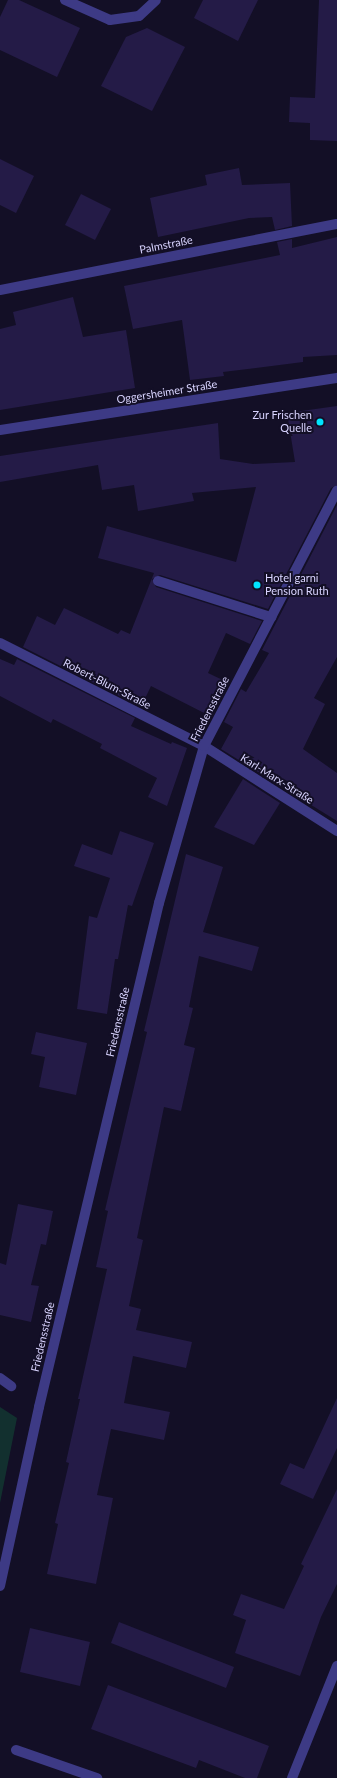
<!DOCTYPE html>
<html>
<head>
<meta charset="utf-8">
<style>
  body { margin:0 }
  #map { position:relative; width:337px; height:1778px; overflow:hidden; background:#130f26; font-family:Lato,sans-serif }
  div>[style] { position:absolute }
  .green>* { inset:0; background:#12302f }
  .building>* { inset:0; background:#241b47 }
  .service>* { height:10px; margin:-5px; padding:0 5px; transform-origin:5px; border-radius:5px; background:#3d3a85 }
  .minor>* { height:10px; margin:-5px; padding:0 5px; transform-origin:5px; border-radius:5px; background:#3d3a85 }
  .tertiary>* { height:10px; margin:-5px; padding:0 5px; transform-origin:5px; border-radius:5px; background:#3d3a85 }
  .dots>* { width:11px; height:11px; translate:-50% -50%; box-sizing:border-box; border:2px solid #130f26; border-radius:50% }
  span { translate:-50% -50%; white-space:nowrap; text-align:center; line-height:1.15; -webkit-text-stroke:4px #130f26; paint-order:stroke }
  .street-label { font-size:11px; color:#d9d4ff }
  .poi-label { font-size:11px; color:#d9d4ff }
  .right { translate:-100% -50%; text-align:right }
  .left { translate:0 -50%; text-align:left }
</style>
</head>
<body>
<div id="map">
  <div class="green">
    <div style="clip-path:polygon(0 1407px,17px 1418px,0 1503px)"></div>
  </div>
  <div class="building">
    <div style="clip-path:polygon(8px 0,19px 0,80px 28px,57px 77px,0 50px,0 17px)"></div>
    <div style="clip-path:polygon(203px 0,258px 0,238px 41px,194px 18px)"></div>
    <div style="clip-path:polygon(319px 0,337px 0,337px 141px,310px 140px,310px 123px,289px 122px,290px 97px,315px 98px)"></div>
    <div style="clip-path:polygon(147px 28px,185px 47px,152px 111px,101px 86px,126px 37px)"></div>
    <div style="clip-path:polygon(0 159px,34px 176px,16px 213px,0 205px)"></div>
    <div style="clip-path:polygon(239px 168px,242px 185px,290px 183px,292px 226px,275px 230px,272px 217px,249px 218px,158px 237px,150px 198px,207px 185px,205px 175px)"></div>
    <div style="clip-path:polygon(81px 194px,111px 209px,95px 240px,65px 225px)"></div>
    <div style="clip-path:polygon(337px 237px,337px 355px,303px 357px,303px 362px,223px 372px,224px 376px,190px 380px,182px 320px,133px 329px,124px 286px,280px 255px,277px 242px,292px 239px,292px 248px)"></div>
    <div style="clip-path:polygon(73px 297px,83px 337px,126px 330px,135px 388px,0 410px,0 329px,16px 325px,13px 312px)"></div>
    <div style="clip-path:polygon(337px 406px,337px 485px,331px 488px,268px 609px,160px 575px,152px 579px,156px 587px,262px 621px,250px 644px,226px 633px,208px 673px,229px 683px,212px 717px,151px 686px,141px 707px,23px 647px,37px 616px,55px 625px,64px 608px,118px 634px,121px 630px,130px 634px,154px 573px,98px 558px,107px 526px,236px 562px,256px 487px,192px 493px,194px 501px,138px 511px,134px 485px,102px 490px,98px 465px,0 482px,0 456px,218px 423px,220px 459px,253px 464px,295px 462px,287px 413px)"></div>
    <div style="clip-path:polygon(337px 505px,337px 657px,314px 698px,325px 704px,303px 749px,337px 773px,337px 821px,221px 749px,233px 727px,224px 722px,241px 689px,246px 692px,269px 653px,262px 650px)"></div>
    <div style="clip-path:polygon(0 659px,14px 665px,17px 659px,135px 718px,131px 726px,171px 744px,172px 742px,187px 748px,167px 806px,148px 797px,157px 778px,100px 748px,102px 744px,53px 719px,51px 723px,0 696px)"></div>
    <div style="clip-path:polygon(243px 779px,280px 803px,254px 845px,214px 827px)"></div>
    <div style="clip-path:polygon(120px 831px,154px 843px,132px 906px,128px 905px,118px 959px,115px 959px,107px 1014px,77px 1009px,89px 916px,97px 918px,110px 878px,74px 866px,82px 844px,112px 855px)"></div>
    <div style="clip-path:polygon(186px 854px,223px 867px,203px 932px,259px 947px,252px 971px,199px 956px,189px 1007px,193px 1008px,184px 1045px,195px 1048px,181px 1111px,164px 1107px,137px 1238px,143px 1240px,129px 1306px,141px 1309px,136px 1330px,192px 1342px,186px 1368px,133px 1356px,124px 1403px,170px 1412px,164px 1440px,111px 1429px,97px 1495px,113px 1498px,96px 1584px,47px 1574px,58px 1524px,55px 1523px,69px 1463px,66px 1462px,80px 1399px,78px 1399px,107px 1269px,96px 1267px,108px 1211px,105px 1210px,147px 1032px,144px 1031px)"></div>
    <div style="clip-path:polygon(36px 1032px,87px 1043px,76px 1095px,39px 1087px,45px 1057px,31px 1054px)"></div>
    <div style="clip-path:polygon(18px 1204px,53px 1211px,46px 1245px,41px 1244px,31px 1285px,39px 1286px,31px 1322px,0 1315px,0 1263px,6px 1265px)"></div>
    <div style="clip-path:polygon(337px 1398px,337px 1448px,313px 1499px,280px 1484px,290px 1463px,304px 1469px)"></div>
    <div style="clip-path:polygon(337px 1489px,337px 1584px,321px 1617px,300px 1676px,235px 1653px,246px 1620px,233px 1615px,241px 1594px,284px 1609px,304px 1566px,301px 1564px)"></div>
    <div style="clip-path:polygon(119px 1622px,234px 1667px,226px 1688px,111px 1643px)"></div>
    <div style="clip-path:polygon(30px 1628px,90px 1642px,80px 1686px,20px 1672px)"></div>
    <div style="clip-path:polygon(108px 1685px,269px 1746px,257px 1778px,245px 1778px,199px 1760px,196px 1768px,91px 1729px)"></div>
  </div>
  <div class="service">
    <div style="left:158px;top:581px;width:119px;rotate:17.7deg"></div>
  </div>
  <div class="minor">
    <div style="left:65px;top:0;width:49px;rotate:24deg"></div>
    <div style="left:110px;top:20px;width:29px;rotate:-8deg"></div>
    <div style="left:139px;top:16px;width:23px;rotate:-43deg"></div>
    <div style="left:0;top:290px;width:343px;rotate:-11.1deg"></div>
    <div style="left:0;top:643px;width:229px;rotate:26.8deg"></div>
    <div style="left:204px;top:746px;width:158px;rotate:32.6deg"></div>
    <div style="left:0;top:1378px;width:14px;rotate:36deg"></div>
    <div style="left:0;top:1586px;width:183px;rotate:-77.7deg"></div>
    <div style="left:39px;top:1407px;width:518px;rotate:-76.61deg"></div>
    <div style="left:159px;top:903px;width:163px;rotate:-74deg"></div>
    <div style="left:204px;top:746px;width:288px;rotate:-62.5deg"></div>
    <div style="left:16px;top:1750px;width:86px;rotate:19.1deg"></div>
    <div style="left:292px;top:1778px;width:121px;rotate:-68.1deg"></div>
  </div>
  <div class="tertiary">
    <div style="left:0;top:430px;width:341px;rotate:-8.8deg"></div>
  </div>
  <div class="dots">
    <div style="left:320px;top:422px;background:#00e5ff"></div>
    <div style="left:257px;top:585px;background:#00e5ff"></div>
  </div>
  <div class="street-label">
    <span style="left:166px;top:245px;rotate:-11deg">Palmstraße</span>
    <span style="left:167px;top:392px;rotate:-9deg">Oggersheimer Straße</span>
    <span style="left:107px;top:684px;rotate:27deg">Robert-Blum-Straße</span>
    <span style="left:210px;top:709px;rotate:-63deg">Friedensstraße</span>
    <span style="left:277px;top:779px;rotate:32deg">Karl-Marx-Straße</span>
    <span style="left:118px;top:1022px;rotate:-77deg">Friedensstraße</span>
    <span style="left:43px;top:1337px;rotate:-77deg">Friedensstraße</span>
  </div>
  <div class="poi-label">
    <span class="right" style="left:312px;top:422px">Zur Frischen<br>Quelle</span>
    <span class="left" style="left:265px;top:585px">Hotel garni<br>Pension Ruth</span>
  </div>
</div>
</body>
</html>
